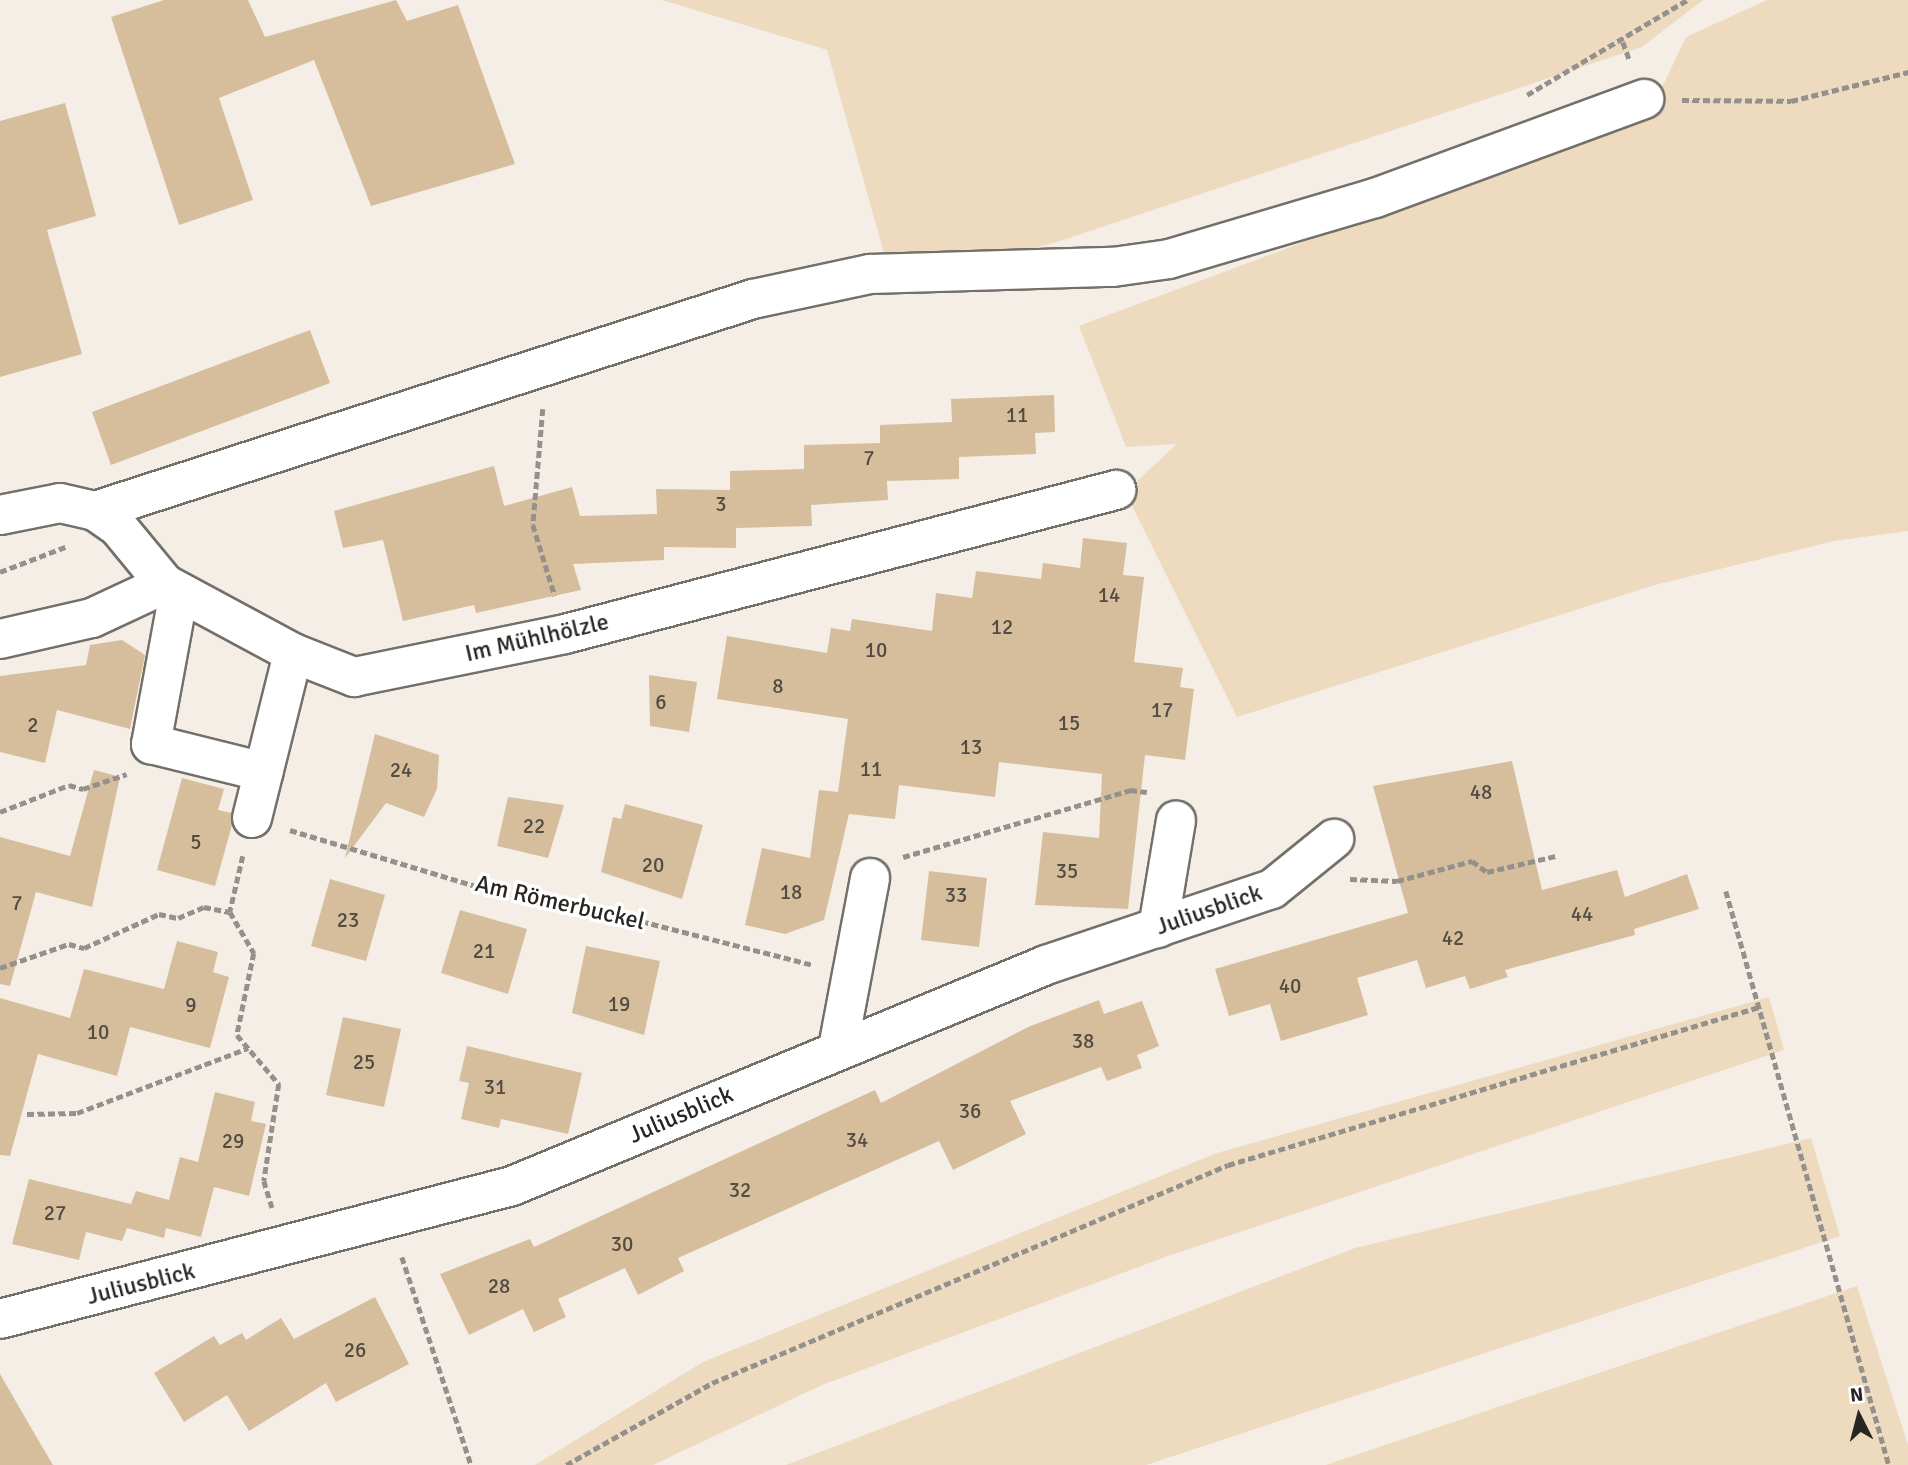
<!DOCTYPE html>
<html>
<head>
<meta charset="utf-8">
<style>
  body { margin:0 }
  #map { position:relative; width:1908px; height:1465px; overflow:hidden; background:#f4eee7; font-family:Signika,sans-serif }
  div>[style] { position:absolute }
  .green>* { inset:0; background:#eedabf }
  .building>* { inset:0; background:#d6be9d }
  .path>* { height:4.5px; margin-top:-2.25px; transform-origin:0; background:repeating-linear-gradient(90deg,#94918c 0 7px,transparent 0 10.5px) }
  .roads { filter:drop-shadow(2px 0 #736f69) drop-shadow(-2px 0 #736f69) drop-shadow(0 2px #736f69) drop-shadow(0 -2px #736f69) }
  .minor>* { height:38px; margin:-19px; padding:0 19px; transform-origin:19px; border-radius:19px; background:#fff }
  span { translate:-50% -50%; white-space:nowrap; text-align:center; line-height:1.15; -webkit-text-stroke:7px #fff; paint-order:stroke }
  .number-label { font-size:21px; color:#534c42 }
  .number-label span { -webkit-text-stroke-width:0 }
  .street-label { font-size:24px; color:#272623 }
  .north { position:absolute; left:1824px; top:1381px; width:70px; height:70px; -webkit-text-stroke:5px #fff; paint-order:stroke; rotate:354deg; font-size:19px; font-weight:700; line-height:28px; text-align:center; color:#272623 }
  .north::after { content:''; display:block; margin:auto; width:24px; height:32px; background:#272623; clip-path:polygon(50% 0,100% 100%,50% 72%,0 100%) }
</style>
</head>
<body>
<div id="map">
  <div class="green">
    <div style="clip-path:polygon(662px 0,1703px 0,1642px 47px,1057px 242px,893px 285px,827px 50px)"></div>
    <div style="clip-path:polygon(1767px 0,1908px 0,1908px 531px,1834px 541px,1655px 585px,1237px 717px,1125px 492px,1177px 444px,1126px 447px,1079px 326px,1650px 113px,1686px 37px)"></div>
    <div style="clip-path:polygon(1769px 997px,1784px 1050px,1168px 1256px,822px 1385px,653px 1465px,535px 1465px,703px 1362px,1217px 1153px)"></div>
    <div style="clip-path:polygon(1811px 1138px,1840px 1236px,1146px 1465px,786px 1465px,1355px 1248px)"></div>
    <div style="clip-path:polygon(1857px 1286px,1908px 1445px,1908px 1465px,1326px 1465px)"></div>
  </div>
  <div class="building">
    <div style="clip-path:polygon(164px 0,248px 0,265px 37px,396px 0,407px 21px,458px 5px,515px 164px,371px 206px,314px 60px,219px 98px,253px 200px,179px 225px,111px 17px)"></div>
    <div style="clip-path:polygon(65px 103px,96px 216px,47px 230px,82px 354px,0 377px,0 121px)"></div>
    <div style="clip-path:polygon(310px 330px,330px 383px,111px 465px,92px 412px)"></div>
    <div style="clip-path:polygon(1054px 395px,1055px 432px,1035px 433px,1036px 454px,959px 457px,959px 479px,887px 481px,888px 500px,811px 505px,812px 526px,736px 528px,736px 548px,664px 547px,664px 560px,573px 564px,581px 590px,476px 613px,474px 605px,403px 621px,383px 540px,343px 548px,334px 511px,494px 466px,504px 506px,572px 487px,580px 516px,657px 514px,656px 489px,730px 490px,730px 471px,804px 469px,804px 445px,880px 443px,880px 425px,952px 422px,951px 399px)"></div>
    <div style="clip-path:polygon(1083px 538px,1127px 543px,1123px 575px,1144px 577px,1134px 662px,1183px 668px,1180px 687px,1194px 689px,1185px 760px,1145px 755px,1128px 909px,1035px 905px,1043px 832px,1099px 838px,1102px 774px,999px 762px,995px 797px,899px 785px,895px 819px,849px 814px,824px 920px,785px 934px,745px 925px,762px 848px,810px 858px,819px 790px,838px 792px,848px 719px,717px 699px,727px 636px,827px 653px,831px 628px,850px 631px,852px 619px,932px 631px,936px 593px,972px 598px,976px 571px,1041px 579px,1043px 563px,1080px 568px)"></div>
    <div style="clip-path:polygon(122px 640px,145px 655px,130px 729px,57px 710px,45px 763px,0 752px,0 676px,86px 665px,90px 645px)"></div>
    <div style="clip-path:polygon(649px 675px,697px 682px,689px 732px,650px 726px)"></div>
    <div style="clip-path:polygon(375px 734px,439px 755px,437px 789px,424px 817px,386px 803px,345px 858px)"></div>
    <div style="clip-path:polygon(1512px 761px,1542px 890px,1617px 870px,1625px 897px,1687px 874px,1699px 909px,1634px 929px,1635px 935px,1505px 970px,1508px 977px,1470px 989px,1465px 976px,1426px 988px,1417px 960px,1357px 978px,1368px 1015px,1281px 1041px,1270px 1004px,1229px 1016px,1215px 969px,1408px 913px,1373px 786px)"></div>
    <div style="clip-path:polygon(94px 770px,120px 777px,92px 907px,36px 892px,10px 986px,0 984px,0 837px,70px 856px)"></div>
    <div style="clip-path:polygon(182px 778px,224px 789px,218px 810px,231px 813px,232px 825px,215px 886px,157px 870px)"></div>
    <div style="clip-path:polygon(508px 797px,564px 805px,548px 858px,497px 846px)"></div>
    <div style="clip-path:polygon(625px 804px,703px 825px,682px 899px,601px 872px,613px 817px,621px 819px)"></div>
    <div style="clip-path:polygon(929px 871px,987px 878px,979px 947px,921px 940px)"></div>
    <div style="clip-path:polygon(330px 879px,385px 895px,366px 961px,311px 946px)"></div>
    <div style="clip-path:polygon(460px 910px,527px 929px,508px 994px,441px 973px)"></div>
    <div style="clip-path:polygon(177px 941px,218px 952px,213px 972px,229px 977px,210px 1048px,130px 1027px,117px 1076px,38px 1054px,10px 1156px,0 1155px,0 998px,70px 1018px,84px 969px,164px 989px)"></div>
    <div style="clip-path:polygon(586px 946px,660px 961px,644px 1035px,572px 1013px)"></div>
    <div style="clip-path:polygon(1099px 1000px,1104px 1014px,1142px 1001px,1159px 1046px,1137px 1055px,1142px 1068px,1107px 1081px,1101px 1067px,1010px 1101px,1026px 1134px,953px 1170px,939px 1141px,678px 1258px,684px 1271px,638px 1295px,625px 1268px,558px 1299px,566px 1317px,534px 1332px,523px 1309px,469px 1335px,440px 1274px,530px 1239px,534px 1247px,875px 1090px,881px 1103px,1028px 1027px)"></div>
    <div style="clip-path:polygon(343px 1017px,401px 1029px,384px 1107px,326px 1095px)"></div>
    <div style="clip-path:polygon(467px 1046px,582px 1073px,568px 1134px,501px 1119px,499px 1128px,461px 1119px,469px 1083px,459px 1081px)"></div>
    <div style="clip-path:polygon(215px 1092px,255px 1102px,251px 1121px,266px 1124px,249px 1196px,214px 1187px,201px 1237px,166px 1228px,164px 1238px,127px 1228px,122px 1241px,86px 1232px,79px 1260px,12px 1244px,29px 1179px,131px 1204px,136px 1191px,169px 1200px,180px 1157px,198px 1162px)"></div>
    <div style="clip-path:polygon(375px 1297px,409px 1364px,336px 1402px,326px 1383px,249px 1431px,227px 1395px,184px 1422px,154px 1373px,214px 1336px,220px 1345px,242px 1333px,246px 1340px,281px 1318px,294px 1339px)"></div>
    <div style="clip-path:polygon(0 1374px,37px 1438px,53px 1465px,0 1465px)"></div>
  </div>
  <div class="path">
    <div style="left:1623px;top:42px;width:20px;rotate:70deg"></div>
    <div style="left:1527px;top:95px;width:186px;rotate:-30.7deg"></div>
    <div style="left:1682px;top:100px;width:109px;rotate:0.5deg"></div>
    <div style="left:1791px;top:101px;width:121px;rotate:-13.9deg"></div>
    <div style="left:543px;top:409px;width:116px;rotate:94.9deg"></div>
    <div style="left:533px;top:525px;width:74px;rotate:72.8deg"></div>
    <div style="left:0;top:572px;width:70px;rotate:-21deg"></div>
    <div style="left:0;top:812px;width:74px;rotate:-21.4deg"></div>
    <div style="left:69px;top:785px;width:15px;rotate:16deg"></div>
    <div style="left:83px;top:789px;width:46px;rotate:-18.8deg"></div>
    <div style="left:290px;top:830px;width:232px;rotate:16.8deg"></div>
    <div style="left:512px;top:897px;width:111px;rotate:9.9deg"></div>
    <div style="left:621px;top:916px;width:198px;rotate:14.3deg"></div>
    <div style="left:243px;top:856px;width:57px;rotate:103.1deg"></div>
    <div style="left:230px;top:912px;width:48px;rotate:59.7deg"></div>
    <div style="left:254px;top:953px;width:84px;rotate:101.7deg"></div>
    <div style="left:237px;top:1035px;width:65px;rotate:49.4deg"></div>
    <div style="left:279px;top:1084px;width:98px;rotate:98.8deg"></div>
    <div style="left:264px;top:1181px;width:28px;rotate:73deg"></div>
    <div style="left:903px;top:857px;width:237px;rotate:-16.4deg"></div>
    <div style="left:1130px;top:790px;width:17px;rotate:7deg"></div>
    <div style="left:1350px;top:879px;width:47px;rotate:2.4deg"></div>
    <div style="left:1397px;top:881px;width:78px;rotate:-14.9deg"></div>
    <div style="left:1472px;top:861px;width:19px;rotate:36deg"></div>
    <div style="left:1487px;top:872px;width:71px;rotate:-13.1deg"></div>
    <div style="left:1726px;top:891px;width:597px;rotate:74.15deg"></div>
    <div style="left:0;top:968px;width:73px;rotate:-19.2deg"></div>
    <div style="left:69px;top:944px;width:16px;rotate:15deg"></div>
    <div style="left:84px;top:948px;width:82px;rotate:-24.4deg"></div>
    <div style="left:159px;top:914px;width:19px;rotate:12deg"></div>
    <div style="left:178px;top:918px;width:28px;rotate:-23deg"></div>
    <div style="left:204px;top:907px;width:26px;rotate:11deg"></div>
    <div style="left:27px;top:1114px;width:50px;rotate:-1.1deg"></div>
    <div style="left:77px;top:1113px;width:183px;rotate:-20.8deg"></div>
    <div style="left:402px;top:1257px;width:219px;rotate:71.6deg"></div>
    <div style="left:566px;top:1465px;width:167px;rotate:-29.3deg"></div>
    <div style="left:712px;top:1383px;width:560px;rotate:-22.9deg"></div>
    <div style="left:1228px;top:1165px;width:554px;rotate:-16.57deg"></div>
  </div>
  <div class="roads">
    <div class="minor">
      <div style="left:95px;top:511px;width:691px;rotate:-17.86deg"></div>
      <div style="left:753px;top:299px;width:120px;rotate:-12.1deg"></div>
      <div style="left:870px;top:274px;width:243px;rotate:-1.7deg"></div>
      <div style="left:1113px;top:267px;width:57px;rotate:-8.1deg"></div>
      <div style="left:1169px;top:259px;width:215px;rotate:-16.5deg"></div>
      <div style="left:1375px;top:198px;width:287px;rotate:-20.2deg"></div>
      <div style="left:0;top:515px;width:61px;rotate:-11.3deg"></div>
      <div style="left:60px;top:503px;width:36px;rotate:13deg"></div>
      <div style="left:95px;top:511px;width:28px;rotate:35deg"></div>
      <div style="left:118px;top:527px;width:74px;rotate:50.5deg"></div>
      <div style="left:165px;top:584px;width:145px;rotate:28.3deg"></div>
      <div style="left:293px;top:653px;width:66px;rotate:21.5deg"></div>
      <div style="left:354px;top:677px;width:215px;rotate:-11.5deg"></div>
      <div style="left:565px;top:634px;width:570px;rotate:-14.65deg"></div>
      <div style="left:179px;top:592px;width:155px;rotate:100.4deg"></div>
      <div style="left:151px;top:744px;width:116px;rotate:13.9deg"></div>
      <div style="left:0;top:639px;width:94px;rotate:-12.9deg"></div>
      <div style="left:92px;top:618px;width:81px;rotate:-25deg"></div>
      <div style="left:252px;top:818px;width:170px;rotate:-76deg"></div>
      <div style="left:1158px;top:928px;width:109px;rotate:-80.5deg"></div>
      <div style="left:838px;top:1048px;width:173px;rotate:-79.3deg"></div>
      <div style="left:0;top:1319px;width:529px;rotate:-14.56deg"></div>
      <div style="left:512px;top:1186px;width:578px;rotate:-22.48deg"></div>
      <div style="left:1046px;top:965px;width:238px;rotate:-18.6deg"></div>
      <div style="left:1272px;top:889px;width:80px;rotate:-38.9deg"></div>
    </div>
  </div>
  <div class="number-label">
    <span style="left:1017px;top:415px">11</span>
    <span style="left:869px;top:458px">7</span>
    <span style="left:721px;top:504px">3</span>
    <span style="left:1109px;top:595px">14</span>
    <span style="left:1002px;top:627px">12</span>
    <span style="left:876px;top:650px">10</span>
    <span style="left:778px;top:686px">8</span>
    <span style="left:661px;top:702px">6</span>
    <span style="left:1162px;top:710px">17</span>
    <span style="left:1069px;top:723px">15</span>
    <span style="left:33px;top:725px">2</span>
    <span style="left:971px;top:747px">13</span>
    <span style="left:871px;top:769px">11</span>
    <span style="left:401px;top:770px">24</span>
    <span style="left:1481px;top:792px">48</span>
    <span style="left:534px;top:826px">22</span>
    <span style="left:196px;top:842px">5</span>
    <span style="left:653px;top:865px">20</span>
    <span style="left:1067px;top:871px">35</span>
    <span style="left:791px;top:892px">18</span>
    <span style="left:956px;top:895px">33</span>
    <span style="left:17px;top:903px">7</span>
    <span style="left:1582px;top:914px">44</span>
    <span style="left:348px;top:920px">23</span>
    <span style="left:1453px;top:938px">42</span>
    <span style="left:484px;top:951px">21</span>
    <span style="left:1290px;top:986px">40</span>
    <span style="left:619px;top:1004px">19</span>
    <span style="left:191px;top:1005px">9</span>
    <span style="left:98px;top:1032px">10</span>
    <span style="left:1083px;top:1041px">38</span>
    <span style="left:364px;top:1062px">25</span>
    <span style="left:495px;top:1087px">31</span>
    <span style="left:970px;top:1111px">36</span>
    <span style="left:857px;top:1140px">34</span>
    <span style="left:233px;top:1141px">29</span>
    <span style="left:740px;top:1190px">32</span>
    <span style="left:55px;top:1213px">27</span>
    <span style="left:622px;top:1244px">30</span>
    <span style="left:499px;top:1286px">28</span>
    <span style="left:355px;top:1350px">26</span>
  </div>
  <div class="street-label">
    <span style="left:537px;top:638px;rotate:-13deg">Im Mühlhölzle</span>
    <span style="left:560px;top:903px;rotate:13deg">Am Römerbuckel</span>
    <span style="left:1209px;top:910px;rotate:-19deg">Juliusblick</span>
    <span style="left:681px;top:1115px;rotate:-23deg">Juliusblick</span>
    <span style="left:141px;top:1284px;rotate:-14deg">Juliusblick</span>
  </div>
  <div class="north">N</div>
</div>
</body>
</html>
